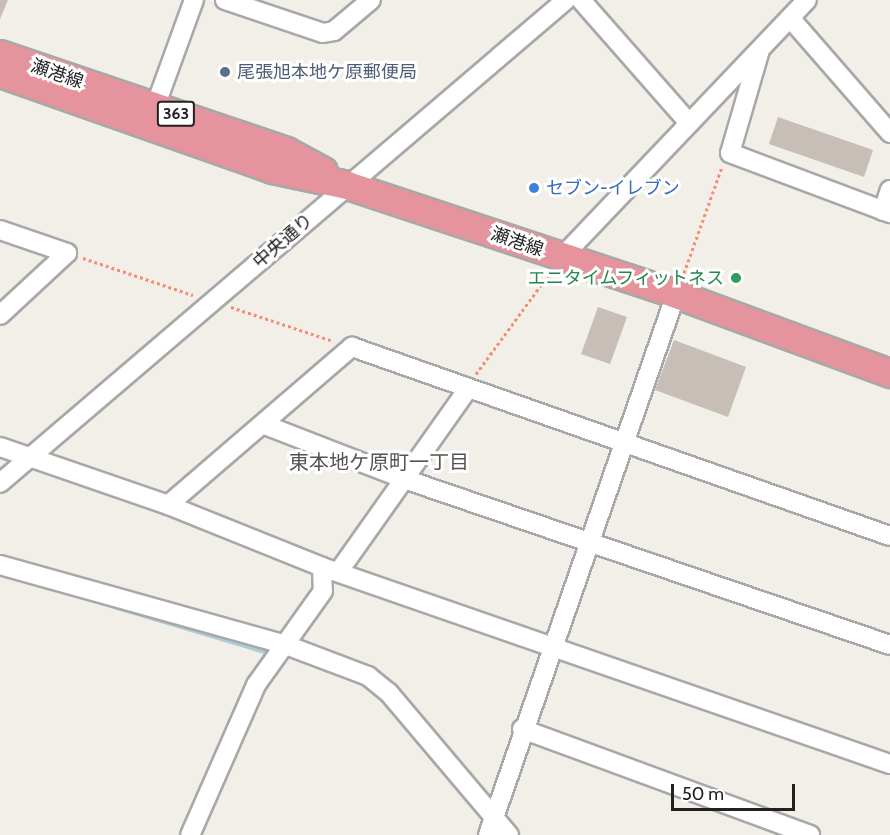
<!DOCTYPE html>
<html>
<head>
<meta charset="utf-8">
<style>
  body { margin:0 }
  #map { position:relative; width:890px; height:835px; overflow:hidden; background:#f1efe8; font-family:Cabin,"Noto Sans JP",sans-serif }
  div>[style] { position:absolute }
  .stream>* { height:5px; margin:-2.5px; padding:0 2.5px; transform-origin:2.5px; border-radius:2.5px; background:#aacddd }
  .building>* { inset:0; background:#c6beb7 }
  .path>* { height:3px; margin-top:-1.5px; transform-origin:0; background:repeating-linear-gradient(90deg,#f68c74 0 3px,transparent 0 6px) }
  .roads { filter:drop-shadow(2px 0 #a8a8a8) drop-shadow(-2px 0 #a8a8a8) drop-shadow(0 2px #a8a8a8) drop-shadow(0 -2px #a8a8a8) }
  .minor>* { height:18px; margin:-9px; padding:0 9px; transform-origin:9px; border-radius:9px; background:#fff }
  .highway>* { height:27px; margin:-13.5px; padding:0 13.5px; transform-origin:13.5px; border-radius:13.5px; background:#e5939c }
  .dots>* { width:16px; height:16px; translate:-50% -50%; box-sizing:border-box; border:3px solid #fff; border-radius:50% }
  span { translate:-50% -50%; white-space:nowrap; text-align:center; line-height:1.15; -webkit-text-stroke:6px #fff; paint-order:stroke }
  .shield-label span { padding:2px 4px; background:#fff; border:2px solid; border-radius:4px; -webkit-text-stroke-width:0 }
  .shield-label { font-size:16px; color:#212121; font-weight:700 }
  .service-label { font-size:18px; color:#4e5e75 }
  .left { translate:0 -50%; text-align:left }
  .street-label { font-size:18px; color:#212121 }
  .shop-label { font-size:18px; color:#366cbe }
  .leisure-label { font-size:18px; color:#27864d }
  .right { translate:-100% -50%; text-align:right }
  .neighbourhood-label { font-size:20px; color:#545454 }
  .scale { position:absolute; left:671px; top:784px; width:124px; height:27px; box-sizing:border-box; border:3px solid #212121; border-top:0; padding-left:8px; font-size:18px; line-height:21px; white-space:nowrap; color:#212121; -webkit-text-stroke:4px #fff; paint-order:stroke }
</style>
</head>
<body>
<div id="map">
  <div class="stream">
    <div style="left:114px;top:606px;width:164px;rotate:16.7deg"></div>
  </div>
  <div class="building">
    <div style="clip-path:polygon(0 0,8px 0,0 19px)"></div>
    <div style="clip-path:polygon(778px 117px,873px 150px,864px 177px,769px 144px)"></div>
    <div style="clip-path:polygon(598px 307px,627px 317px,610px 364px,581px 354px)"></div>
    <div style="clip-path:polygon(674px 340px,746px 367px,728px 417px,655px 390px)"></div>
  </div>
  <div class="path">
    <div style="left:83px;top:258px;width:116px;rotate:18.6deg"></div>
    <div style="left:684px;top:273px;width:113px;rotate:-70.3deg"></div>
    <div style="left:231px;top:307px;width:108px;rotate:18.4deg"></div>
    <div style="left:476px;top:374px;width:125px;rotate:-53.8deg"></div>
  </div>
  <div class="roads">
    <div class="minor">
      <div style="left:225px;top:0;width:103px;rotate:18.6deg"></div>
      <div style="left:323px;top:33px;width:11px;rotate:-10deg"></div>
      <div style="left:334px;top:31px;width:48px;rotate:-40deg"></div>
      <div style="left:581px;top:0;width:164px;rotate:48.7deg"></div>
      <div style="left:791px;top:19px;width:151px;rotate:49deg"></div>
      <div style="left:760px;top:50px;width:107px;rotate:106.2deg"></div>
      <div style="left:730px;top:153px;width:171px;rotate:20.6deg"></div>
      <div style="left:155px;top:107px;width:114px;rotate:-70deg"></div>
      <div style="left:883px;top:211px;width:22px;rotate:-72deg"></div>
      <div style="left:0;top:230px;width:71px;rotate:18.9deg"></div>
      <div style="left:67px;top:253px;width:91px;rotate:137.2deg"></div>
      <div style="left:562px;top:257px;width:355px;rotate:-46.4deg"></div>
      <div style="left:265px;top:425px;width:152px;rotate:21.2deg"></div>
      <div style="left:407px;top:480px;width:510px;rotate:18.86deg"></div>
      <div style="left:0;top:447px;width:178px;rotate:19deg"></div>
      <div style="left:168px;top:505px;width:166px;rotate:21.9deg"></div>
      <div style="left:322px;top:567px;width:24px;rotate:88deg"></div>
      <div style="left:323px;top:591px;width:115px;rotate:125.5deg"></div>
      <div style="left:256px;top:685px;width:164px;rotate:113.7deg"></div>
      <div style="left:0;top:483px;width:744px;rotate:-40.48deg"></div>
      <div style="left:168px;top:505px;width:243px;rotate:-40.7deg"></div>
      <div style="left:352px;top:347px;width:570px;rotate:19.36deg"></div>
      <div style="left:0;top:565px;width:297px;rotate:15.6deg"></div>
      <div style="left:286px;top:645px;width:88px;rotate:20.7deg"></div>
      <div style="left:368px;top:676px;width:27px;rotate:39deg"></div>
      <div style="left:389px;top:693px;width:186px;rotate:49.8deg"></div>
      <div style="left:322px;top:567px;width:601px;rotate:19.13deg"></div>
      <div style="left:339px;top:571px;width:223px;rotate:-54.7deg"></div>
      <div style="left:522px;top:729px;width:307px;rotate:20.2deg"></div>
      <div style="left:488px;top:835px;width:573px;rotate:-70.84deg"></div>
    </div>
    <div class="highway">
      <div style="left:0;top:54px;width:302px;rotate:18.7deg"></div>
      <div style="left:286px;top:151px;width:42px;rotate:28.4deg"></div>
      <div style="left:0;top:73px;width:288px;rotate:19.4deg"></div>
      <div style="left:272px;top:169px;width:77px;rotate:12deg"></div>
      <div style="left:347px;top:185px;width:347px;rotate:18.3deg"></div>
      <div style="left:676px;top:294px;width:228px;rotate:20.3deg"></div>
    </div>
  </div>
  <div class="dots">
    <div style="left:225px;top:72px;background:#5c6f8a"></div>
    <div style="left:534px;top:188px;background:#3f7fe0"></div>
    <div style="left:736px;top:278px;background:#2e9e5b"></div>
  </div>
  <div class="shield-label">
    <span style="left:176px;top:114px">363</span>
  </div>
  <div class="service-label">
    <span class="left" style="left:237px;top:72px">尾張旭本地ケ原郵便局</span>
  </div>
  <div class="street-label">
    <span style="left:57px;top:74px;rotate:19deg">瀬港線</span>
    <span style="left:283px;top:241px;rotate:-41deg">中央通り</span>
    <span style="left:517px;top:242px;rotate:19deg">瀬港線</span>
  </div>
  <div class="shop-label">
    <span class="left" style="left:546px;top:188px">セブン-イレブン</span>
  </div>
  <div class="leisure-label">
    <span class="right" style="left:724px;top:278px">エニタイムフィットネス</span>
  </div>
  <div class="neighbourhood-label">
    <span style="left:379px;top:462px">東本地ケ原町一丁目</span>
  </div>
  <div class="scale">50 m</div>
</div>
</body>
</html>
